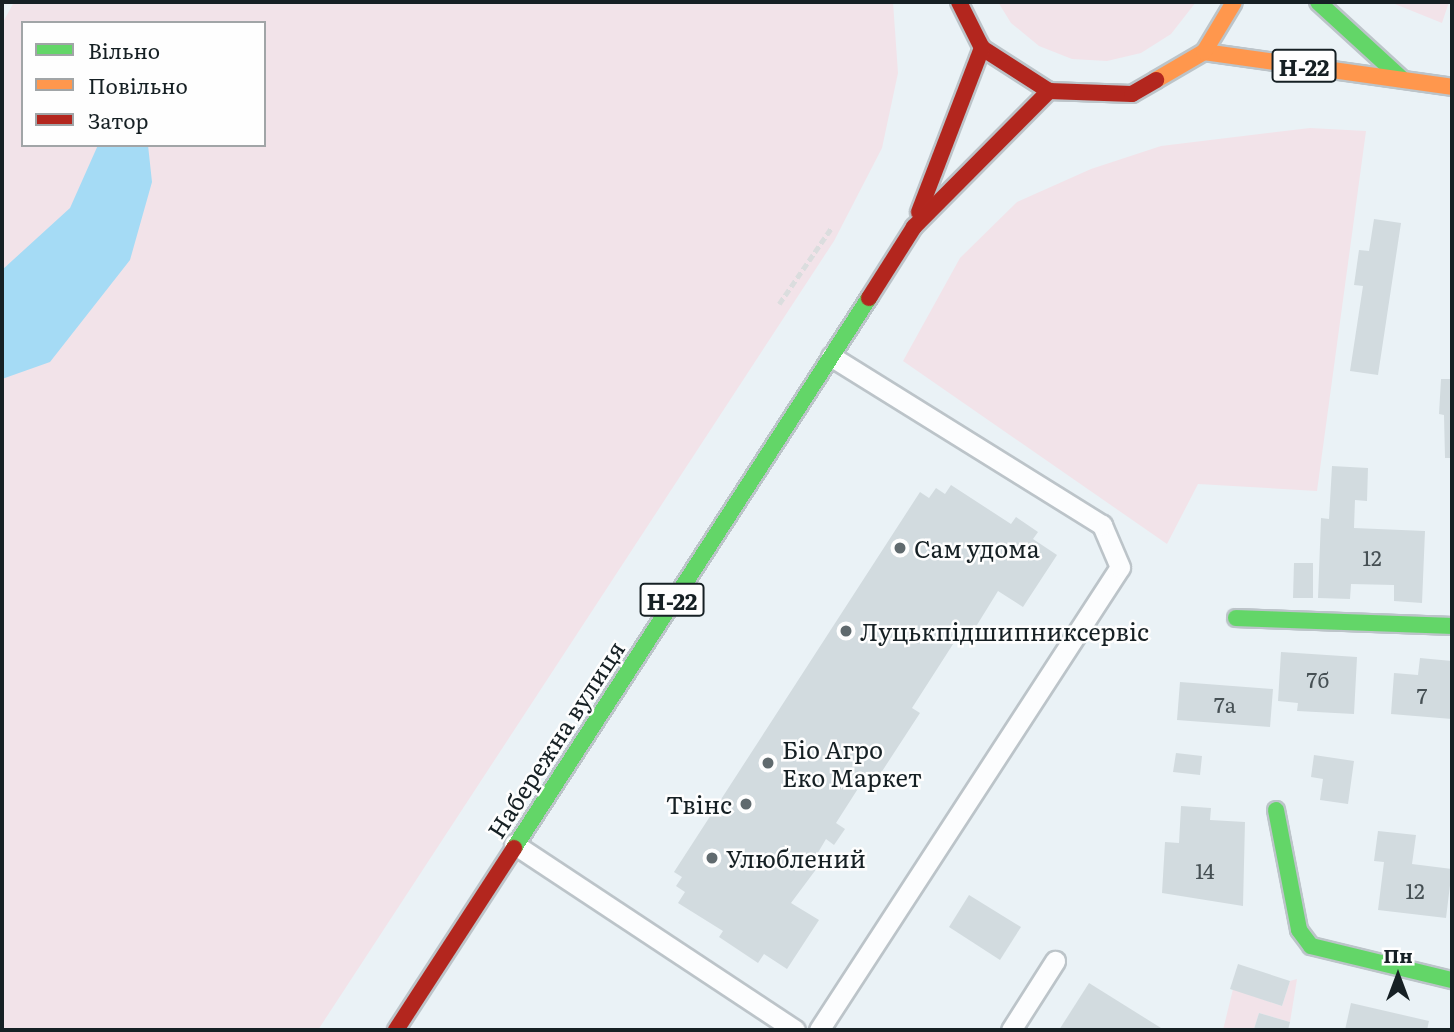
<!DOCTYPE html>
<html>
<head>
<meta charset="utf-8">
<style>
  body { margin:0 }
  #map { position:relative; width:1454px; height:1032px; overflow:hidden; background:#eaf2f6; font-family:Literata,serif }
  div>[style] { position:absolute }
  .green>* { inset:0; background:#f2e3e9 }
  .water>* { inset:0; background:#a5dbf5 }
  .building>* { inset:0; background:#d2dbdf }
  .path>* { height:4.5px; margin-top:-2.25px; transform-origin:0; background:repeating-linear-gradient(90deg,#dbddde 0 7px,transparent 0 10.5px) }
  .roads { filter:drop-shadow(2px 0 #bcc4c9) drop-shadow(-2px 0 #bcc4c9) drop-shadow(0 2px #bcc4c9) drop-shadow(0 -2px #bcc4c9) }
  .lane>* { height:19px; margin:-9.5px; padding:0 9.5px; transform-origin:9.5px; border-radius:9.5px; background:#fcfdfe }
  .fast>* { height:16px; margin:-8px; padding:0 8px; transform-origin:8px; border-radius:8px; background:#63d668 }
  .slow>* { height:16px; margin:-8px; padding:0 8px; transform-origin:8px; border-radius:8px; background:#ff974d }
  .jam>* { height:16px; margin:-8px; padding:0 8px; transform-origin:8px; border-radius:8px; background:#b3261e }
  .dots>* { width:19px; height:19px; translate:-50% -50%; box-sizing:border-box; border:4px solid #fefefe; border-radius:50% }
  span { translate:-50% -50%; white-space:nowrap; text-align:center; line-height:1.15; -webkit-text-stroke:5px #fefefe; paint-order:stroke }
  .number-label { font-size:21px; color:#465054 }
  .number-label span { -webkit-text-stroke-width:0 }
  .shield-label span { padding:2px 5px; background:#fefefe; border:2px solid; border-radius:5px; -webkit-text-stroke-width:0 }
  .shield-label { font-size:23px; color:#162024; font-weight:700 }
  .poi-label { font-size:24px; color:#162024 }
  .left { translate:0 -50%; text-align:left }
  .right { translate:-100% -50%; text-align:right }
  .street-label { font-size:24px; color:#162024 }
  .frame { position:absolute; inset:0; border:4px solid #162024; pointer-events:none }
  .legend { position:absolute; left:21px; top:21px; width:245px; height:126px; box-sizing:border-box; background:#fefefe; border:2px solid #a1a5a7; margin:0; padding:9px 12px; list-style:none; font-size:21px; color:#162024 }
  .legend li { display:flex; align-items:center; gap:14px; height:35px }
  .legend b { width:35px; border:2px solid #a1a5a7 }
  .north { position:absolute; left:1363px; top:941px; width:70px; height:70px; -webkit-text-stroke:5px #fefefe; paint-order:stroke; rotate:0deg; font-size:19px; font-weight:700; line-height:28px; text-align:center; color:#162024 }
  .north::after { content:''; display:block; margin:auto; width:24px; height:32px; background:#162024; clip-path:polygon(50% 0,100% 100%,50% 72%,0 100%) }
</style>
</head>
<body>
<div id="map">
  <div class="green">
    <div style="clip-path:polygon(evenodd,14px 2px,893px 2px,898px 73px,882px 148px,834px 241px,318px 1030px,2px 1030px,2px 24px,14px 2px,23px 23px,264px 23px,264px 145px,23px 145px,23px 23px)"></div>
    <div style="clip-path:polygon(998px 2px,1196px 2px,1171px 34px,1141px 53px,1107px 61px,1072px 59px,1039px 46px,1011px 23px)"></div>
    <div style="clip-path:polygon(1390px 2px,1449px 2px,1442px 23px)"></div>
    <div style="clip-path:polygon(1310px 128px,1366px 131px,1317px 491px,1198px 484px,1167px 544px,903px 361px,960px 258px,1017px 202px,1091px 169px,1161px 146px)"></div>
    <div style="clip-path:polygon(1297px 979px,1290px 1022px,1259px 1013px,1254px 1029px,1257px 1030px,1223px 1030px,1233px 989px,1282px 1006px,1290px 981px)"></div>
  </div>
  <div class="water">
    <div style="clip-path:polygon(98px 145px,148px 145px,152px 182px,130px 260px,50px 362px,2px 379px,2px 270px,70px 208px)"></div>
  </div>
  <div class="building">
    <div style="clip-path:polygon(1374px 219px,1401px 223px,1378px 375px,1350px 371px,1363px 286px,1354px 285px,1359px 250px,1369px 251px)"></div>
    <div style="clip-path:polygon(1441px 379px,1452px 379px,1452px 458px,1445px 458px,1444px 415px,1439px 414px)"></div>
    <div style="clip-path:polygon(1332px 466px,1368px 468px,1367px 501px,1355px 500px,1354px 528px,1425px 531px,1422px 603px,1394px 601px,1394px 585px,1351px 584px,1350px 599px,1318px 598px,1321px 518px,1329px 519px)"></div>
    <div style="clip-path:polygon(951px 485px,1011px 524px,1016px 517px,1038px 532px,1033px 539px,1057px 555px,1023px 607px,998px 591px,972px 633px,964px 627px,912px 708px,920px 713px,877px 779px,868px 773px,836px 823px,845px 829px,834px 845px,826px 839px,816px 856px,823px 860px,791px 903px,819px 920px,787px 969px,764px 954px,758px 963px,719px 937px,723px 931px,678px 903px,685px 892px,676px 886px,682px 877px,674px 872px,920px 492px,929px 498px,936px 488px,945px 494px)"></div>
    <div style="clip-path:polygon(1294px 563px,1313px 563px,1313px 598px,1293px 598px)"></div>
    <div style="clip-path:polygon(1281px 652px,1357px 657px,1354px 714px,1297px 711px,1298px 703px,1278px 701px)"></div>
    <div style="clip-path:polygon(1420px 658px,1452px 661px,1452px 719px,1391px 714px,1394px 673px,1418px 675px)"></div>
    <div style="clip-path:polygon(1180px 682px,1273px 689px,1270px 727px,1177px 720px)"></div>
    <div style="clip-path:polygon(1176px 753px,1202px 756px,1200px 775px,1173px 772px)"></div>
    <div style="clip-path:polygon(1314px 755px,1354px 761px,1348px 804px,1320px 800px,1323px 779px,1311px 777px)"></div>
    <div style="clip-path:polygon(1181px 806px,1211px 808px,1210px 820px,1245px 822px,1243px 906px,1162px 893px,1165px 842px,1179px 843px)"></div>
    <div style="clip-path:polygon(1378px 831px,1416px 835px,1412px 864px,1452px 869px,1446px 918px,1378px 910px,1384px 862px,1374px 861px)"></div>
    <div style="clip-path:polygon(969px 895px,1021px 927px,1000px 960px,949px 927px)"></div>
    <div style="clip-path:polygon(1238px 964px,1290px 981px,1282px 1006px,1230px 989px)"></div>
    <div style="clip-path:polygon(1089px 983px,1161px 1028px,1160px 1030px,1059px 1030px)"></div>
    <div style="clip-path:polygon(1351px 1003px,1429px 1021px,1427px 1030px,1345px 1030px)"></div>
    <div style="clip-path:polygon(1259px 1013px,1290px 1022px,1288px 1030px,1254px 1029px)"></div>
  </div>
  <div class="path">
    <div style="left:779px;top:304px;width:93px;rotate:-55.5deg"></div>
  </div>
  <div class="roads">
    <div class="lane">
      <div style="left:514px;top:844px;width:337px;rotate:33.5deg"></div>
      <div style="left:819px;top:1030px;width:552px;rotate:-56.97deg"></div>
      <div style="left:1120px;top:567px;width:46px;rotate:-113.2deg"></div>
      <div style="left:1102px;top:525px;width:319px;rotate:-148.1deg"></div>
      <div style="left:1011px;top:1030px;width:82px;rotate:-57.5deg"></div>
    </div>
    <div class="fast">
      <div style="left:1318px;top:2px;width:115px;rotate:42.5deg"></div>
      <div style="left:1236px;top:618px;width:216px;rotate:2.1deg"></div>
      <div style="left:1276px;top:810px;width:122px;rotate:79.1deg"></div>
      <div style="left:1299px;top:930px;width:20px;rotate:53deg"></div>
      <div style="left:1311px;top:946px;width:145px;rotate:13.6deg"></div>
      <div style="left:514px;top:848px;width:655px;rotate:-57.16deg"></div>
    </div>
    <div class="slow">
      <div style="left:1204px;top:52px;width:250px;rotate:8deg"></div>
      <div style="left:1156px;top:80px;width:56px;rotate:-30.3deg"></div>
      <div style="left:1204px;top:52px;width:58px;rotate:-59deg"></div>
    </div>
    <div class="jam">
      <div style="left:959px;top:2px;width:51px;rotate:63.4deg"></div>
      <div style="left:982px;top:48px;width:80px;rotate:32.7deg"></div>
      <div style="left:1049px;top:91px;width:83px;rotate:2.1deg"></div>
      <div style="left:1132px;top:94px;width:28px;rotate:-30deg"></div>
      <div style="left:919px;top:212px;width:176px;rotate:-69deg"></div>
      <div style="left:869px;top:298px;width:84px;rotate:-57.6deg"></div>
      <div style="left:914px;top:227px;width:192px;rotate:-45.2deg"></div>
      <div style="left:396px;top:1030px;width:217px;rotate:-57deg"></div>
    </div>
  </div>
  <div class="dots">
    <div style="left:900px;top:548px;background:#606a6e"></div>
    <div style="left:846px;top:631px;background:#606a6e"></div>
    <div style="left:768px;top:763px;background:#606a6e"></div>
    <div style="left:746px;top:804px;background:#606a6e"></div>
    <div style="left:712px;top:858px;background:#606a6e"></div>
  </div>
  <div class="number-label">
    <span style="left:1372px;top:557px">12</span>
    <span style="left:1318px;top:679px">7б</span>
    <span style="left:1422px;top:695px">7</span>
    <span style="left:1225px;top:704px">7а</span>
    <span style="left:1205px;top:870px">14</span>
    <span style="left:1415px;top:890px">12</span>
  </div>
  <div class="shield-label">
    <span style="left:1304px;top:66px">Н-22</span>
    <span style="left:672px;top:600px">Н-22</span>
  </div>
  <div class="poi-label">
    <span class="left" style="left:914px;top:548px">Сам удома</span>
    <span class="left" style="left:860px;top:631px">Луцькпідшипниксервіс</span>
    <span class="left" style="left:782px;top:763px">Біо Агро<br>Еко Маркет</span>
    <span class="right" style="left:732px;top:804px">Твінс</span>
    <span class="left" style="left:726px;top:858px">Улюблений</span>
  </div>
  <div class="street-label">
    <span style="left:555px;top:739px;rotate:-57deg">Набережна вулиця</span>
  </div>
  <div class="frame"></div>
  <ul class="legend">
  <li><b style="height:9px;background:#63d668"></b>Вільно</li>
  <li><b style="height:9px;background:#ff974d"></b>Повільно</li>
  <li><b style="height:9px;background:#b3261e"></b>Затор</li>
  </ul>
  <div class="north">Пн</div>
</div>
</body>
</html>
